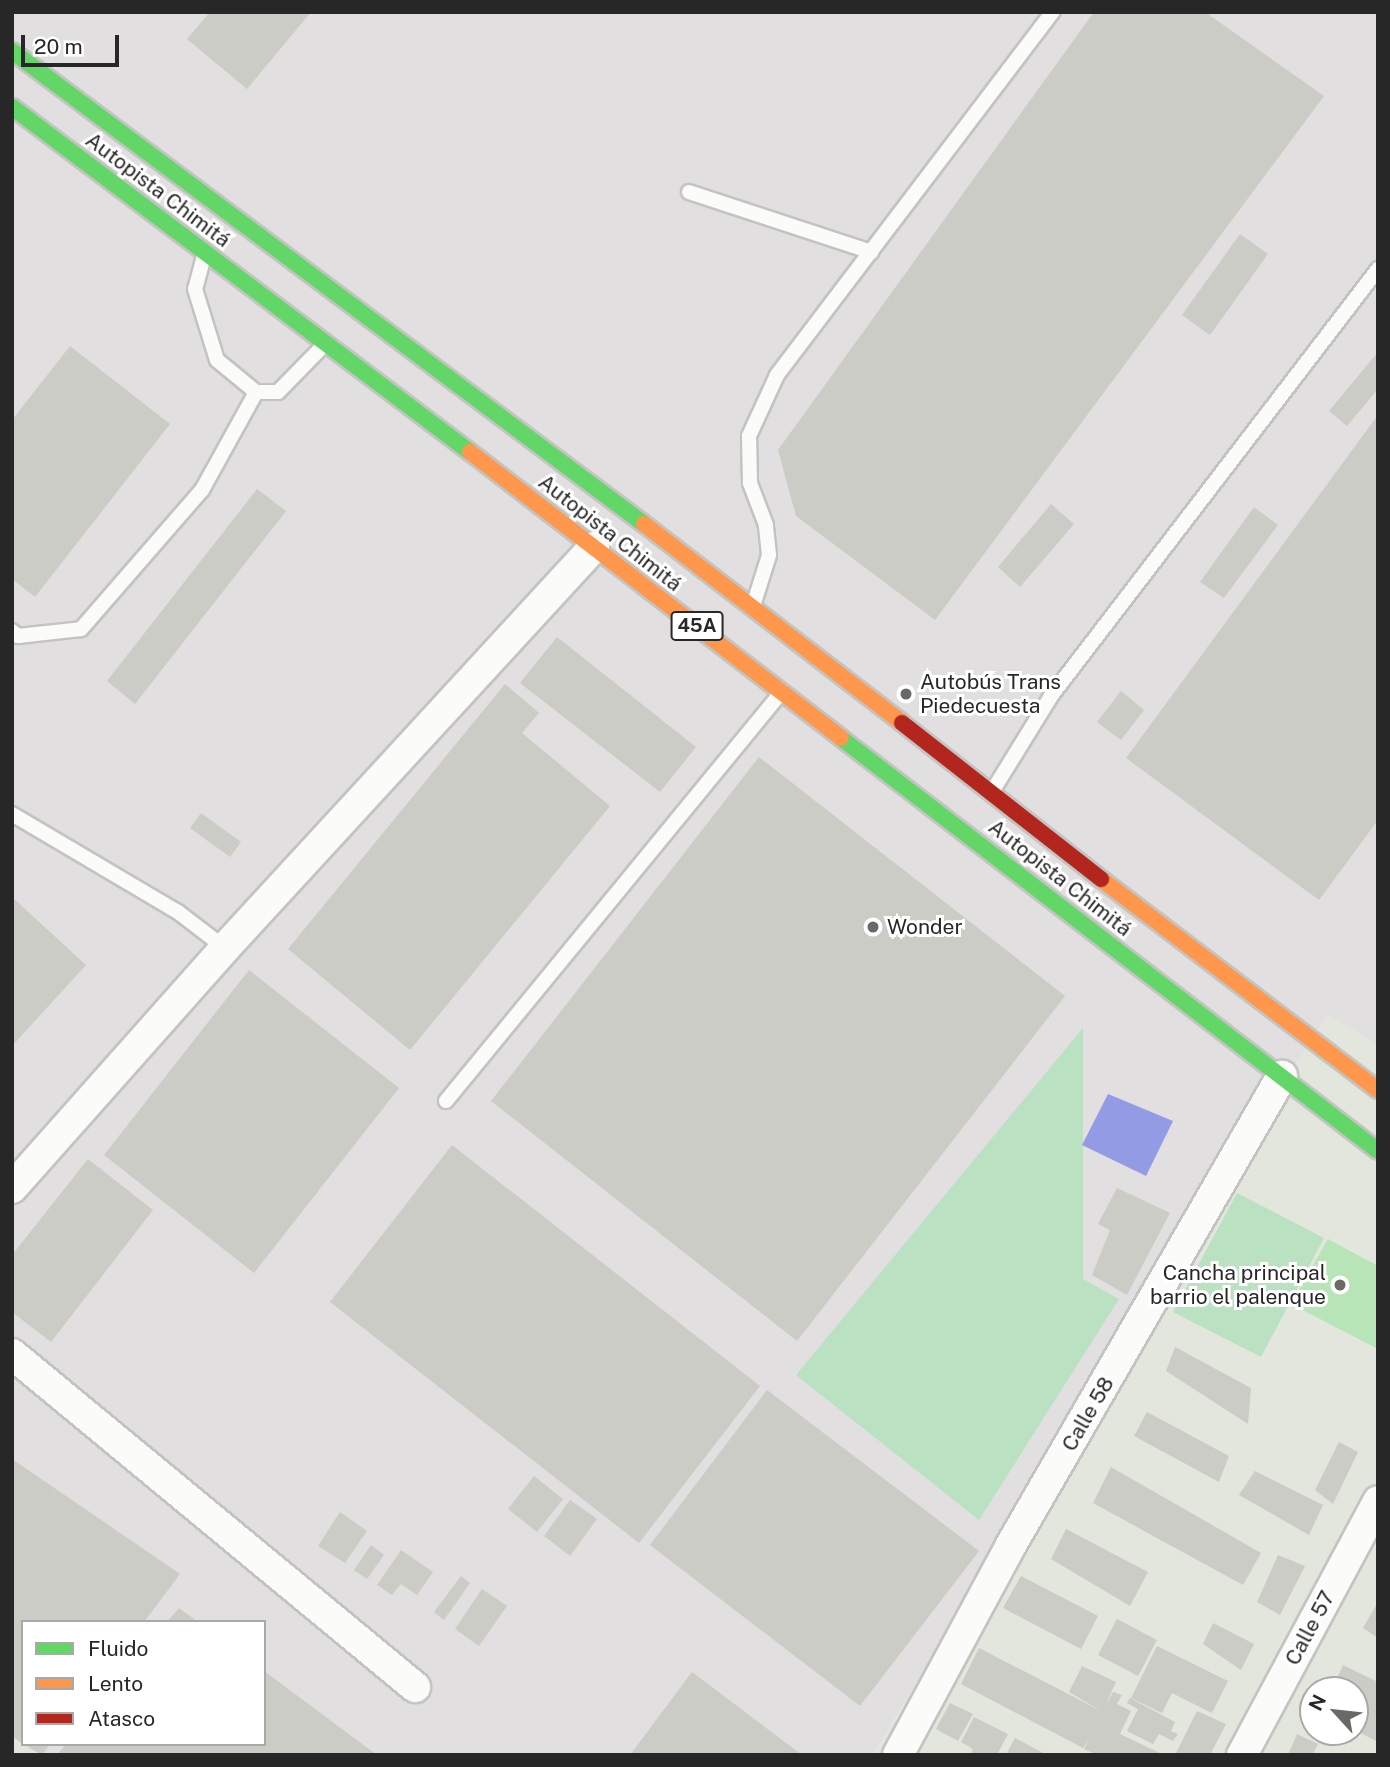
<!DOCTYPE html>
<html>
<head>
<meta charset="utf-8">
<style>
  body { margin:0 }
  #map { position:relative; width:1390px; height:1767px; overflow:hidden; background:#e3e6dc; font-family:"Public Sans",sans-serif }
  div>[style] { position:absolute }
  .industrial>* { inset:0; background:#e1dfdf }
  .green>* { inset:0; background:#bae1c2 }
  .pitch>* { inset:0; background:#b8e5b7 }
  .water>* { inset:0; background:#929be3 }
  .building>* { inset:0; background:#caccc5 }
  .roads { filter:drop-shadow(2px 0 #c3c3c1) drop-shadow(-2px 0 #c3c3c1) drop-shadow(0 2px #c3c3c1) drop-shadow(0 -2px #c3c3c1) }
  .lane>* { height:14px; margin:-7px; padding:0 7px; transform-origin:7px; border-radius:7px; background:#fbfbfa }
  .street>* { height:30px; margin:-15px; padding:0 15px; transform-origin:15px; border-radius:15px; background:#fbfbfa }
  .fast>* { height:16px; margin:-8px; padding:0 8px; transform-origin:8px; border-radius:8px; background:#63d668 }
  .slow>* { height:16px; margin:-8px; padding:0 8px; transform-origin:8px; border-radius:8px; background:#ff974d }
  .jam>* { height:16px; margin:-8px; padding:0 8px; transform-origin:8px; border-radius:8px; background:#b3261e }
  .dots>* { width:19px; height:19px; translate:-50% -50%; box-sizing:border-box; border:4px solid #fff; border-radius:50% }
  span { translate:-50% -50%; white-space:nowrap; text-align:center; line-height:1.15; -webkit-text-stroke:6px #fff; paint-order:stroke }
  .shield-label span { padding:2px 5px; background:#fff; border:2px solid; border-radius:5px; -webkit-text-stroke-width:0 }
  .shield-label { font-size:19px; color:#272727; font-weight:700 }
  .street-label { font-size:21px; color:#272727 }
  .poi-label { font-size:21px; color:#272727 }
  .left { translate:0 -50%; text-align:left }
  .right { translate:-100% -50%; text-align:right }
  .frame { position:absolute; inset:0; border:14px solid #272727; pointer-events:none }
  .legend { position:absolute; left:21px; top:1620px; width:245px; height:126px; box-sizing:border-box; background:#fff; border:2px solid #a9a9a9; margin:0; padding:9px 12px; list-style:none; font-size:21px; color:#272727 }
  .legend li { display:flex; align-items:center; gap:14px; height:35px }
  .legend b { width:35px; border:2px solid #a9a9a9 }
  .north { position:absolute; left:1299px; top:1676px; width:70px; height:70px; box-sizing:border-box; background:#fff; border:2px solid #a9a9a9; border-radius:50%; rotate:297deg; font-size:19px; font-weight:700; line-height:28px; text-align:center; color:#272727 }
  .north::after { content:''; display:block; margin:auto; width:24px; height:32px; background:#696a66; clip-path:polygon(50% 0,100% 100%,50% 72%,0 100%) }
  .scale { position:absolute; left:21px; top:35px; width:98px; height:32px; box-sizing:border-box; border:4px solid #272727; border-top:0; padding-left:9px; font-size:21px; line-height:24px; white-space:nowrap; color:#272727; -webkit-text-stroke:5px #fff; paint-order:stroke }
</style>
</head>
<body>
<div id="map">
  <div class="industrial">
    <div style="clip-path:polygon(12px 12px,1378px 12px,1378px 1044px,1328px 1015px,1262px 1114px,872px 1755px,40px 1755px,27px 1744px,264px 1744px,264px 1622px,23px 1622px,12px 1733px)"></div>
  </div>
  <div class="green">
    <div style="clip-path:polygon(1083px 1028px,1083px 1279px,1119px 1299px,979px 1520px,796px 1375px)"></div>
    <div style="clip-path:polygon(1237px 1193px,1324px 1238px,1261px 1357px,1173px 1312px)"></div>
  </div>
  <div class="pitch">
    <div style="clip-path:polygon(1328px 1239px,1378px 1266px,1378px 1349px,1291px 1304px)"></div>
  </div>
  <div class="water">
    <div style="clip-path:polygon(1108px 1094px,1173px 1121px,1146px 1176px,1082px 1145px)"></div>
  </div>
  <div class="building">
    <div style="clip-path:polygon(210px 12px,311px 12px,247px 89px,187px 39px)"></div>
    <div style="clip-path:polygon(1094px 12px,1205px 12px,1324px 96px,935px 620px,796px 516px,778px 450px)"></div>
    <div style="clip-path:polygon(1240px 234px,1268px 254px,1210px 335px,1182px 315px)"></div>
    <div style="clip-path:polygon(70px 346px,170px 424px,35px 597px,12px 579px,12px 420px)"></div>
    <div style="clip-path:polygon(1378px 352px,1378px 389px,1347px 426px,1329px 411px)"></div>
    <div style="clip-path:polygon(1378px 415px,1378px 820px,1319px 900px,1126px 758px)"></div>
    <div style="clip-path:polygon(257px 489px,286px 511px,135px 704px,107px 681px)"></div>
    <div style="clip-path:polygon(1051px 504px,1074px 524px,1020px 587px,998px 567px)"></div>
    <div style="clip-path:polygon(1254px 507px,1278px 525px,1224px 598px,1200px 582px)"></div>
    <div style="clip-path:polygon(557px 637px,696px 747px,660px 792px,520px 683px)"></div>
    <div style="clip-path:polygon(505px 684px,539px 713px,522px 733px,610px 806px,410px 1050px,288px 949px)"></div>
    <div style="clip-path:polygon(1121px 691px,1144px 710px,1121px 740px,1097px 722px)"></div>
    <div style="clip-path:polygon(759px 757px,1065px 996px,797px 1341px,491px 1101px)"></div>
    <div style="clip-path:polygon(201px 813px,241px 842px,230px 857px,190px 828px)"></div>
    <div style="clip-path:polygon(12px 897px,86px 965px,12px 1046px)"></div>
    <div style="clip-path:polygon(249px 970px,399px 1088px,254px 1273px,104px 1155px)"></div>
    <div style="clip-path:polygon(452px 1145px,760px 1386px,639px 1543px,330px 1302px)"></div>
    <div style="clip-path:polygon(88px 1159px,153px 1210px,51px 1342px,12px 1312px,12px 1255px)"></div>
    <div style="clip-path:polygon(1117px 1188px,1170px 1213px,1127px 1295px,1092px 1275px,1110px 1230px,1098px 1224px)"></div>
    <div style="clip-path:polygon(1175px 1347px,1251px 1388px,1248px 1424px,1166px 1371px)"></div>
    <div style="clip-path:polygon(767px 1390px,979px 1551px,860px 1706px,650px 1545px)"></div>
    <div style="clip-path:polygon(1147px 1412px,1229px 1456px,1219px 1482px,1134px 1436px)"></div>
    <div style="clip-path:polygon(1339px 1442px,1358px 1452px,1333px 1504px,1315px 1490px)"></div>
    <div style="clip-path:polygon(12px 1459px,180px 1574px,144px 1622px,23px 1622px,23px 1744px,12px 1736px)"></div>
    <div style="clip-path:polygon(1111px 1467px,1261px 1553px,1243px 1585px,1093px 1503px)"></div>
    <div style="clip-path:polygon(1255px 1471px,1323px 1505px,1309px 1535px,1239px 1495px)"></div>
    <div style="clip-path:polygon(534px 1476px,563px 1499px,537px 1532px,508px 1509px)"></div>
    <div style="clip-path:polygon(570px 1500px,597px 1519px,570px 1556px,544px 1536px)"></div>
    <div style="clip-path:polygon(340px 1512px,367px 1531px,345px 1563px,318px 1546px)"></div>
    <div style="clip-path:polygon(1066px 1529px,1148px 1572px,1130px 1606px,1051px 1559px)"></div>
    <div style="clip-path:polygon(371px 1545px,384px 1555px,367px 1579px,354px 1570px)"></div>
    <div style="clip-path:polygon(401px 1550px,433px 1572px,417px 1595px,401px 1584px,392px 1595px,377px 1585px)"></div>
    <div style="clip-path:polygon(1278px 1555px,1305px 1566px,1280px 1615px,1257px 1602px)"></div>
    <div style="clip-path:polygon(461px 1576px,470px 1583px,444px 1620px,434px 1612px)"></div>
    <div style="clip-path:polygon(1021px 1576px,1098px 1616px,1081px 1649px,1003px 1608px)"></div>
    <div style="clip-path:polygon(482px 1589px,507px 1606px,479px 1646px,455px 1629px)"></div>
    <div style="clip-path:polygon(1378px 1602px,1378px 1638px,1363px 1628px)"></div>
    <div style="clip-path:polygon(179px 1608px,198px 1622px,167px 1622px)"></div>
    <div style="clip-path:polygon(1117px 1619px,1157px 1640px,1138px 1676px,1098px 1655px)"></div>
    <div style="clip-path:polygon(1213px 1623px,1254px 1644px,1241px 1670px,1203px 1644px)"></div>
    <div style="clip-path:polygon(1157px 1646px,1228px 1681px,1212px 1713px,1172px 1693px,1162px 1713px,1131px 1698px)"></div>
    <div style="clip-path:polygon(979px 1648px,1103px 1712px,1069px 1692px,1082px 1666px,1116px 1682px,1106px 1704px,1113px 1692px,1122px 1695px,1117px 1704px,1131px 1711px,1120px 1734px,1164px 1755px,1097px 1755px,1084px 1749px,1089px 1740px,1083px 1748px,961px 1684px)"></div>
    <div style="clip-path:polygon(1343px 1665px,1378px 1682px,1378px 1742px,1355px 1730px,1355px 1690px,1332px 1690px)"></div>
    <div style="clip-path:polygon(264px 1671px,377px 1755px,57px 1755px,66px 1744px,264px 1744px)"></div>
    <div style="clip-path:polygon(692px 1672px,802px 1755px,630px 1755px)"></div>
    <div style="clip-path:polygon(1130px 1698px,1175px 1722px,1171px 1731px,1178px 1734px,1173px 1741px,1159px 1734px,1153px 1744px,1127px 1731px,1138px 1709px,1127px 1703px)"></div>
    <div style="clip-path:polygon(950px 1703px,973px 1714px,958px 1741px,936px 1729px)"></div>
    <div style="clip-path:polygon(1197px 1711px,1226px 1724px,1210px 1755px,1175px 1755px)"></div>
    <div style="clip-path:polygon(974px 1717px,1008px 1734px,997px 1755px,970px 1755px,973px 1749px,961px 1742px)"></div>
    <div style="clip-path:polygon(1297px 1734px,1318px 1744px,1312px 1755px,1288px 1755px)"></div>
    <div style="clip-path:polygon(1015px 1738px,1047px 1755px,1006px 1755px)"></div>
    <div style="clip-path:polygon(23px 1744px,50px 1744px,42px 1755px)"></div>
  </div>
  <div class="roads">
    <div class="lane">
      <div style="left:689px;top:192px;width:192px;rotate:18.2deg"></div>
      <div style="left:204px;top:256px;width:34px;rotate:105deg"></div>
      <div style="left:195px;top:289px;width:74px;rotate:72.8deg"></div>
      <div style="left:217px;top:360px;width:50px;rotate:39.4deg"></div>
      <div style="left:256px;top:392px;width:22px"></div>
      <div style="left:278px;top:392px;width:67px;rotate:-45.6deg"></div>
      <div style="left:754px;top:603px;width:50px;rotate:-72.6deg"></div>
      <div style="left:769px;top:555px;width:30px;rotate:-96deg"></div>
      <div style="left:766px;top:525px;width:45px;rotate:-110.9deg"></div>
      <div style="left:750px;top:483px;width:47px;rotate:-91.2deg"></div>
      <div style="left:749px;top:436px;width:67px;rotate:-65.3deg"></div>
      <div style="left:777px;top:375px;width:456px;rotate:-52.8deg"></div>
      <div style="left:12px;top:631px;width:8px;rotate:40deg"></div>
      <div style="left:18px;top:636px;width:63px;rotate:-6.3deg"></div>
      <div style="left:81px;top:629px;width:184px;rotate:-49deg"></div>
      <div style="left:202px;top:490px;width:112px;rotate:-61.1deg"></div>
      <div style="left:993px;top:790px;width:110px;rotate:-58.3deg"></div>
      <div style="left:1051px;top:696px;width:538px;rotate:-52.55deg"></div>
      <div style="left:12px;top:814px;width:193px;rotate:30.6deg"></div>
      <div style="left:178px;top:912px;width:59px;rotate:37.5deg"></div>
      <div style="left:446px;top:1101px;width:527px;rotate:-50.63deg"></div>
    </div>
    <div class="street">
      <div style="left:12px;top:1188px;width:321px;rotate:-48.4deg"></div>
      <div style="left:225px;top:948px;width:545px;rotate:-47.38deg"></div>
      <div style="left:12px;top:1354px;width:523px;rotate:39.57deg"></div>
      <div style="left:898px;top:1755px;width:238px;rotate:-61.7deg"></div>
      <div style="left:1011px;top:1545px;width:542px;rotate:-59.98deg"></div>
      <div style="left:1242px;top:1755px;width:288px;rotate:-61.8deg"></div>
    </div>
    <div class="fast">
      <div style="left:12px;top:51px;width:789px;rotate:36.81deg"></div>
      <div style="left:12px;top:107px;width:573px;rotate:36.99deg"></div>
      <div style="left:841px;top:738px;width:677px;rotate:37.56deg"></div>
    </div>
    <div class="slow">
      <div style="left:470px;top:452px;width:468px;rotate:37.6deg"></div>
      <div style="left:644px;top:524px;width:326px;rotate:37.6deg"></div>
      <div style="left:1101px;top:879px;width:348px;rotate:37.3deg"></div>
    </div>
    <div class="jam">
      <div style="left:902px;top:723px;width:253px;rotate:38.1deg"></div>
    </div>
  </div>
  <div class="dots">
    <div style="left:906px;top:694px;background:#696a66"></div>
    <div style="left:873px;top:927px;background:#696a66"></div>
    <div style="left:1340px;top:1285px;background:#696a66"></div>
  </div>
  <div class="shield-label">
    <span style="left:697px;top:626px">45A</span>
  </div>
  <div class="street-label">
    <span style="left:158px;top:190px;rotate:37deg">Autopista Chimitá</span>
    <span style="left:610px;top:533px;rotate:38deg">Autopista Chimitá</span>
    <span style="left:1060px;top:878px;rotate:38deg">Autopista Chimitá</span>
    <span style="left:1088px;top:1414px;rotate:-60deg">Calle 58</span>
    <span style="left:1310px;top:1628px;rotate:-62deg">Calle 57</span>
  </div>
  <div class="poi-label">
    <span class="left" style="left:920px;top:694px">Autobús Trans<br>Piedecuesta</span>
    <span class="left" style="left:887px;top:927px">Wonder</span>
    <span class="right" style="left:1326px;top:1285px">Cancha principal<br>barrio el palenque</span>
  </div>
  <div class="frame"></div>
  <ul class="legend">
  <li><b style="height:9px;background:#63d668"></b>Fluido</li>
  <li><b style="height:9px;background:#ff974d"></b>Lento</li>
  <li><b style="height:9px;background:#b3261e"></b>Atasco</li>
  </ul>
  <div class="north">N</div>
  <div class="scale">20 m</div>
</div>
</body>
</html>
